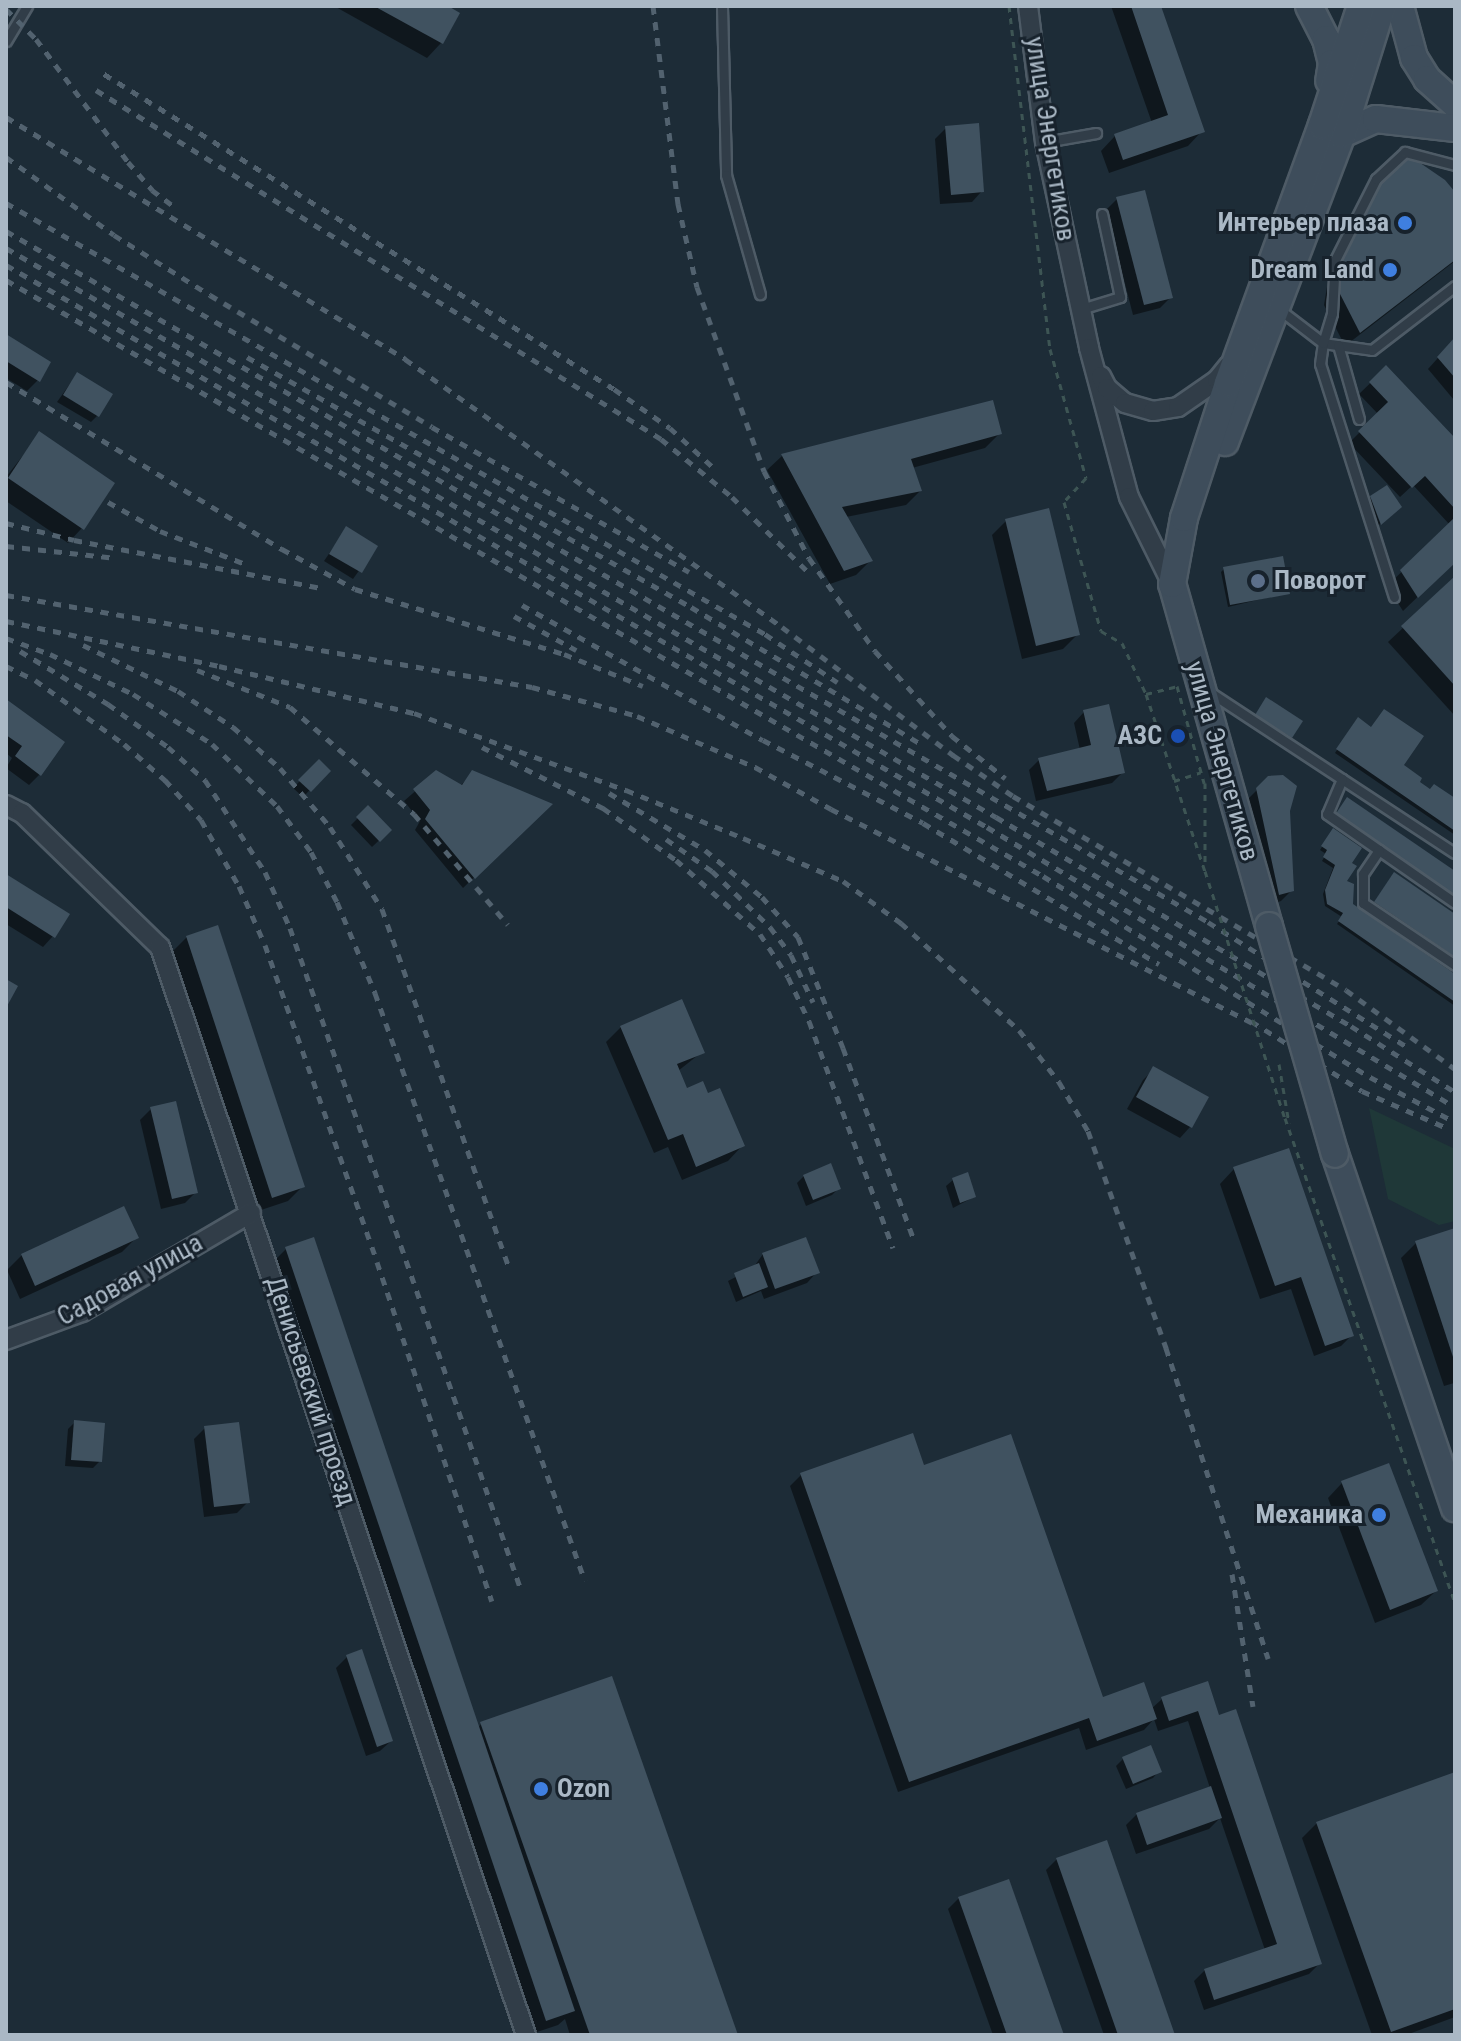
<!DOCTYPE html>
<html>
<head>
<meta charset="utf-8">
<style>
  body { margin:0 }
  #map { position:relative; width:1461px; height:2041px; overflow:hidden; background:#1d2c37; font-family:"Roboto Condensed",sans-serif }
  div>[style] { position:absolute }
  .green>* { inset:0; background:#1f3838 }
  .shadow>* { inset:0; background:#0007 }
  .building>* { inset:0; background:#405260 }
  .path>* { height:3px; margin-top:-1.5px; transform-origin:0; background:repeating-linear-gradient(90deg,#3d5554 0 6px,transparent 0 12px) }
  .roads { filter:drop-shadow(2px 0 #4e5b66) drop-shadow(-2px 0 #4e5b66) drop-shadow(0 2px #4e5b66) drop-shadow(0 -2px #4e5b66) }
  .service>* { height:9px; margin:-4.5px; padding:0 4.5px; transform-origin:4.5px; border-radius:4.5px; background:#313d48 }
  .minor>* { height:18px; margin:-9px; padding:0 9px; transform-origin:9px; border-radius:9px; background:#313d48 }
  .secondary>* { height:26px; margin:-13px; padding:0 13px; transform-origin:13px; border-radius:13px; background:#3e4d5b }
  .rail>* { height:5px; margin-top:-2.5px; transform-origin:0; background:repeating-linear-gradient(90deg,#52626f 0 8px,transparent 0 16px) }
  .path-bridge>* { height:3px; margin-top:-1.5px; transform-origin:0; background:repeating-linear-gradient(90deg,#3d5554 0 6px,transparent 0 12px) }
  .bridges { filter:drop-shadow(2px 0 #4e5b66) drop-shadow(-2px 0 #4e5b66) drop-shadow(0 2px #4e5b66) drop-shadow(0 -2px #4e5b66) }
  .secondary-bridge>* { height:26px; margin:-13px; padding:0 13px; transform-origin:13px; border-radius:13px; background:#3e4d5b }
  .dots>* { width:22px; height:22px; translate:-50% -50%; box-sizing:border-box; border:4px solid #17222c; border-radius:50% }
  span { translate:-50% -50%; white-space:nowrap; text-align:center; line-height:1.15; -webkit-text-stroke:6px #17222c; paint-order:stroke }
  .street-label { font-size:26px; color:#aab8c5 }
  .poi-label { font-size:26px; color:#aab8c5; font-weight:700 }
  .right { translate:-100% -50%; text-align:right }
  .left { translate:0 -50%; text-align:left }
  .frame { position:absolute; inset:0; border:8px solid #aab8c5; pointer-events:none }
</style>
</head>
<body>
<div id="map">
  <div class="green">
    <div style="clip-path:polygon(1369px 1108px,1455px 1149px,1455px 1221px,1439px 1225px,1388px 1199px)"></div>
  </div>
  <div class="shadow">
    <div style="clip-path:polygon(334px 6px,444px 6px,441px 43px,427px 58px)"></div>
    <div style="clip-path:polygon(1111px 6px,1159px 6px,1202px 131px,1188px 146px,1109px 173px,1101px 151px,1115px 136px,1152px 123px)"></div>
    <div style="clip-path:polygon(946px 128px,982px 191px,972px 202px,940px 204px,935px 139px)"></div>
    <div style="clip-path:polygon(1373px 186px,1455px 195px,1455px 261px,1345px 346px,1324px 305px,1331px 263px,1352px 217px)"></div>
    <div style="clip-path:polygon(1117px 199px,1171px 297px,1160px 308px,1133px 315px,1106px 210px)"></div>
    <div style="clip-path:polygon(6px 337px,38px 380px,27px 391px,6px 378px)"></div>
    <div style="clip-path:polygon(1455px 339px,1455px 399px,1454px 400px,1428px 369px)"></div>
    <div style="clip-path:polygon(1386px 368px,1455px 441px,1455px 561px,1403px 611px,1387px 586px,1450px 525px,1413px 485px,1400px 497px,1349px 443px,1378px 414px,1359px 394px)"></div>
    <div style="clip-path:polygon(77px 374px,97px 416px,91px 422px,57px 402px)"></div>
    <div style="clip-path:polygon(992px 402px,1000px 433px,985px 448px,912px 468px,920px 491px,906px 505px,846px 517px,870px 561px,856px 575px,830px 584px,767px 470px,782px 456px)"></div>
    <div style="clip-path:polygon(40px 434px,82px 528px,68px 543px,6px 501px,6px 477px)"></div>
    <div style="clip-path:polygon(1372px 497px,1392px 514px,1373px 530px,1365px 504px)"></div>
    <div style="clip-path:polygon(1006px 521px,1077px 635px,1063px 649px,1022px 659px,992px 535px)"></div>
    <div style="clip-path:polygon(346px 529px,376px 547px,353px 579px,324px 561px)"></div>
    <div style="clip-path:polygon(1224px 569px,1287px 593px,1228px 607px,1221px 572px)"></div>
    <div style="clip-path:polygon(1455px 579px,1455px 716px,1388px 642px)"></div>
    <div style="clip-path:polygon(1267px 700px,1300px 722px,1284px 744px,1250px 723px)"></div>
    <div style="clip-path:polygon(6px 701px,40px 774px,29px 785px,6px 768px,12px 758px,6px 753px)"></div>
    <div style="clip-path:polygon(1084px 712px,1123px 772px,1112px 783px,1036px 801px,1029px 770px,1039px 760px,1080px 750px,1074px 723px)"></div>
    <div style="clip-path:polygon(1355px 722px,1417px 783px,1455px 801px,1455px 835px,1335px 753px)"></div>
    <div style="clip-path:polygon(319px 762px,328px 771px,303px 797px,293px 788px)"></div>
    <div style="clip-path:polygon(436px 773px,460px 786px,473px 773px,549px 805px,463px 888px,415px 830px,420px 821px,404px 801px)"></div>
    <div style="clip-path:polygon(1269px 778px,1288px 811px,1292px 890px,1281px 901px,1268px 905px,1246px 801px)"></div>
    <div style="clip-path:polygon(368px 808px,390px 830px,372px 847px,351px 825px)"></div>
    <div style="clip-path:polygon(1331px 833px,1351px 905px,1455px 977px,1455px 1006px,1337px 924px,1342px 917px,1325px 906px,1323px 894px,1333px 868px,1322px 861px,1326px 854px,1320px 850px)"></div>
    <div style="clip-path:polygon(6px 877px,53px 936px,43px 947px,6px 924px)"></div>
    <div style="clip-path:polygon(1391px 877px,1455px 916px,1455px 962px,1373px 905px)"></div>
    <div style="clip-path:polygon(187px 937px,303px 1186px,288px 1201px,258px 1211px,172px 952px)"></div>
    <div style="clip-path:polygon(621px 1027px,702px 1052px,678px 1071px,686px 1090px,707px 1096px,742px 1146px,728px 1161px,682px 1180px,668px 1147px,654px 1153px,606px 1042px)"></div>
    <div style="clip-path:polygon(1154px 1069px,1206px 1098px,1190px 1127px,1180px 1138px,1127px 1109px,1143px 1080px)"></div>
    <div style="clip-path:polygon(151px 1109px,195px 1193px,185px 1203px,161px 1209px,140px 1120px)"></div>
    <div style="clip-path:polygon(1234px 1169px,1352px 1335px,1341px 1346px,1314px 1356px,1291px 1289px,1260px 1299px,1220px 1184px)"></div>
    <div style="clip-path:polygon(804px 1176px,839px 1188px,832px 1195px,806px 1206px,797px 1183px)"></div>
    <div style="clip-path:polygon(953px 1180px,974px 1197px,953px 1208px,946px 1186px)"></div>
    <div style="clip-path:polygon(1455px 1230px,1455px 1387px,1454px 1383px,1444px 1386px,1401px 1258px,1416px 1243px)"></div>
    <div style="clip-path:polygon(136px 1238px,122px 1252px,20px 1299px,7px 1270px,22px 1255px)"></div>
    <div style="clip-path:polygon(286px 1249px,478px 1728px,481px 1724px,736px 2035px,570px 2035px,565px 2019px,558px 2025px,531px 2034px,271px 1264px)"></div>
    <div style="clip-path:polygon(763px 1254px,817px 1272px,807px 1283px,764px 1299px,761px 1291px,736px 1302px,728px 1281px,753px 1268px)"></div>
    <div style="clip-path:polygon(75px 1422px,100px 1461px,93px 1468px,65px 1466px,68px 1429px)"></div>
    <div style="clip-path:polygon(205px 1428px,248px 1502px,237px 1513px,204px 1517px,194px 1439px)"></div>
    <div style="clip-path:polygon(922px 1467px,1102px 1699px,1151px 1709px,1162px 1699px,1218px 1717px,1320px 1963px,1309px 1974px,1204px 2010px,1194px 1981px,1205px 1970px,1265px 1950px,1220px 1818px,1209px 1829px,1136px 1854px,1126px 1825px,1137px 1814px,1210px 1788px,1188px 1721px,1158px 1731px,1154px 1719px,1144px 1730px,1086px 1750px,1079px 1728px,898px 1792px,790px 1486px,801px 1475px)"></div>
    <div style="clip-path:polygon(1342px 1483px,1436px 1591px,1421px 1605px,1375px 1623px,1328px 1498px)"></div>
    <div style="clip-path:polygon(347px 1657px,391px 1741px,380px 1751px,366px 1756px,336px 1668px)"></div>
    <div style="clip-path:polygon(1123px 1759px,1159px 1771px,1153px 1778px,1126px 1789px,1116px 1766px)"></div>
    <div style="clip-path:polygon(1455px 1774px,1455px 2017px,1406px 2035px,1372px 2035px,1302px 1838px,1317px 1823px)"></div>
    <div style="clip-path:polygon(1057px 1859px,1173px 2035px,1104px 2035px,1046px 1870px)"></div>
    <div style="clip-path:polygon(959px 1898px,1061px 2035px,993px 2035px,948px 1909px)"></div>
  </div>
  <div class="building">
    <div style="clip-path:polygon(374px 6px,448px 6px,460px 13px,443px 44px)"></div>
    <div style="clip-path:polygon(1131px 6px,1161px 6px,1205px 132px,1123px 160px,1114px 134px,1168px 115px)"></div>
    <div style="clip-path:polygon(979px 123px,984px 192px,951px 195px,945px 126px)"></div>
    <div style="clip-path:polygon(1410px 156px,1445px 180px,1455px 192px,1455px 260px,1360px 333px,1338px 290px,1345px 247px,1366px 200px,1388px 169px)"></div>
    <div style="clip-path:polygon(1145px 190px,1173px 298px,1144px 305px,1116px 197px)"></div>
    <div style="clip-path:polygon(6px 334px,51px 362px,40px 382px,6px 361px)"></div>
    <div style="clip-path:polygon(1455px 337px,1455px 378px,1437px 357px)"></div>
    <div style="clip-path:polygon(1386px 365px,1455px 438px,1455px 509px,1425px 476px,1412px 488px,1358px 431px,1388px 402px,1369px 382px)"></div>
    <div style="clip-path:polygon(77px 372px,113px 394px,99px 417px,63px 395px)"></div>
    <div style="clip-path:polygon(993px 400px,1002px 434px,911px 459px,922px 491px,842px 507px,873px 561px,844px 571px,781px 454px)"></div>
    <div style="clip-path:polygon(39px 431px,115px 483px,84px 530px,8px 478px)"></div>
    <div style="clip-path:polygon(1387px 485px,1402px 507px,1381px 525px,1370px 496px)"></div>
    <div style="clip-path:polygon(1049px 508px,1080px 635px,1036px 646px,1005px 519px)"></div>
    <div style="clip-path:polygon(1455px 517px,1455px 563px,1418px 598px,1400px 570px)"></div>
    <div style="clip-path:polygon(346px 526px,378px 546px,362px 573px,329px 554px)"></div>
    <div style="clip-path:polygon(1283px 556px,1290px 594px,1230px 605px,1223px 567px)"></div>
    <div style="clip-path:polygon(1455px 576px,1455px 686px,1401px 626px)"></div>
    <div style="clip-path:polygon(1266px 697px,1303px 721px,1292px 738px,1255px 715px)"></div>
    <div style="clip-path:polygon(6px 699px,65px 742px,41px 776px,15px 756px,22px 746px,6px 735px)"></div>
    <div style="clip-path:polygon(1109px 704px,1125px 773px,1047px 791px,1038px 758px,1091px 745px,1083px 710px)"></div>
    <div style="clip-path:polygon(1384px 709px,1424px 736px,1404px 765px,1422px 778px,1420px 782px,1430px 789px,1434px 784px,1455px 798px,1455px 831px,1336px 749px,1358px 717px,1371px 727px)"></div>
    <div style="clip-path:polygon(319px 759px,331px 771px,311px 792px,298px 780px)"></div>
    <div style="clip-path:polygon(436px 770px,462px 785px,472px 770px,553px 804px,475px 879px,425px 819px,430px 810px,413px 789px)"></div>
    <div style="clip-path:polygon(1283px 775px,1297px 786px,1290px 811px,1294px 891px,1279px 895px,1256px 788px,1268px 776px)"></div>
    <div style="clip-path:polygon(1347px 797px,1455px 871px,1455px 897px,1335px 815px)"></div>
    <div style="clip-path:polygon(368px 805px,392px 830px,380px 842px,356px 817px)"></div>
    <div style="clip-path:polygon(1333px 828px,1362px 848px,1352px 863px,1357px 866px,1347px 881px,1354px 884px,1353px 904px,1455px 974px,1455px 1002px,1338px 921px,1343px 913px,1327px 904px,1325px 890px,1335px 865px,1323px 857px,1327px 850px,1321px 846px)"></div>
    <div style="clip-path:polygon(1394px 872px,1455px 914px,1455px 957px,1374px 902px)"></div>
    <div style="clip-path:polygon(6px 874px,70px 914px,55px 938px,6px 907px)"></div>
    <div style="clip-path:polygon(218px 925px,305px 1187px,272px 1198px,186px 936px)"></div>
    <div style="clip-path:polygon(6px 979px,18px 986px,6px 1008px)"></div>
    <div style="clip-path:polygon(682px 999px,705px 1053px,677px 1064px,687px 1088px,703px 1081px,708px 1093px,720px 1088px,745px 1146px,696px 1167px,683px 1134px,668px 1140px,620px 1026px)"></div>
    <div style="clip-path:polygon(1153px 1066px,1209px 1097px,1192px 1128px,1136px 1097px)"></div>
    <div style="clip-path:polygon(176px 1101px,198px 1193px,172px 1199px,150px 1107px)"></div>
    <div style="clip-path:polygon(1289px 1148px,1354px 1336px,1325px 1346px,1301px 1277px,1275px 1286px,1233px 1167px)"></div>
    <div style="clip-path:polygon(831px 1163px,841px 1189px,813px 1200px,803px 1175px)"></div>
    <div style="clip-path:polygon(968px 1172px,976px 1197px,960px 1203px,952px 1178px)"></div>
    <div style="clip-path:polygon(124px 1206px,139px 1238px,35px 1286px,21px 1254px)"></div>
    <div style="clip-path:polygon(1455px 1228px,1455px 1360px,1454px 1360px,1415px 1241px)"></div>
    <div style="clip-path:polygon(314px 1237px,575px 2011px,546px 2021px,285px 1247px)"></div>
    <div style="clip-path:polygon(806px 1237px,820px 1273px,775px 1289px,762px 1253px)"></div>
    <div style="clip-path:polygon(759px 1263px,768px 1287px,743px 1297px,734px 1273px)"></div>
    <div style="clip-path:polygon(74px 1420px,105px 1423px,102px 1462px,71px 1460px)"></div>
    <div style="clip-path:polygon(239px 1422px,250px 1503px,214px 1507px,204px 1426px)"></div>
    <div style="clip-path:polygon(913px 1433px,924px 1465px,1011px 1434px,1103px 1697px,1144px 1682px,1157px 1719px,1097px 1741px,1089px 1718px,909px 1782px,800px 1473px)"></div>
    <div style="clip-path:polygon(1389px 1463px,1438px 1591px,1390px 1610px,1341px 1481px)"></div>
    <div style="clip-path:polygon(362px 1649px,393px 1741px,377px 1747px,346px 1655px)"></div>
    <div style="clip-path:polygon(612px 1676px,738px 2035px,590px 2035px,480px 1722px)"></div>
    <div style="clip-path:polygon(1208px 1681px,1219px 1715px,1236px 1709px,1322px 1964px,1214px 2000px,1204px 1969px,1277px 1944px,1198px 1711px,1169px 1721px,1161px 1697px)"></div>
    <div style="clip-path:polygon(1151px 1745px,1162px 1772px,1133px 1784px,1122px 1757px)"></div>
    <div style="clip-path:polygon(1455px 1772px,1455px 2009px,1391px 2032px,1316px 1822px)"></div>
    <div style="clip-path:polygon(1211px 1786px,1222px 1818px,1147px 1845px,1136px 1813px)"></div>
    <div style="clip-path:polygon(1107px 1840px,1175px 2035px,1118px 2035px,1056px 1858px)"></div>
    <div style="clip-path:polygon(1009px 1879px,1064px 2035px,1007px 2035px,958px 1897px)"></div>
  </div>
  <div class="path">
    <div style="left:1009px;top:6px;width:345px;rotate:83.2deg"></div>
    <div style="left:1050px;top:349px;width:134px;rotate:74.4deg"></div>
    <div style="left:1086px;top:478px;width:33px;rotate:133deg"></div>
    <div style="left:1064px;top:502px;width:134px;rotate:74deg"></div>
    <div style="left:1101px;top:631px;width:24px;rotate:30deg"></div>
    <div style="left:1122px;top:643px;width:56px;rotate:64.8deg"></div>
    <div style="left:1146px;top:694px;width:187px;rotate:71.6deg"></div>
    <div style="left:1146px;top:694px;width:32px;rotate:-14deg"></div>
    <div style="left:1177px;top:686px;width:101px;rotate:74.4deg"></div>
    <div style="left:1174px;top:781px;width:28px;rotate:-18deg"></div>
    <div style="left:1205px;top:783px;width:84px;rotate:90deg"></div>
    <div style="left:1279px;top:1064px;width:60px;rotate:80.4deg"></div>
    <div style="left:1285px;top:1118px;width:514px;rotate:70.68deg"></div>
  </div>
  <div class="roads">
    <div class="service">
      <div style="left:722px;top:6px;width:169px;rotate:88.6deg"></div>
      <div style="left:726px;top:175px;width:124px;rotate:74.1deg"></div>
      <div style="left:6px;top:41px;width:41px;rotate:-59deg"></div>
      <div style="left:1045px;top:142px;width:52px;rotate:-10deg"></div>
      <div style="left:1081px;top:309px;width:41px;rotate:-17.1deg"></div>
      <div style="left:1120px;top:297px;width:85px;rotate:-102.2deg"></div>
      <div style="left:1280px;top:310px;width:54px;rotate:37.5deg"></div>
      <div style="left:1323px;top:343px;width:49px;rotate:8.1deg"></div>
      <div style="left:1372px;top:350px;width:105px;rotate:-37.6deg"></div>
      <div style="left:1338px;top:345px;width:77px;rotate:74.2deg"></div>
      <div style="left:1394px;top:597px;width:244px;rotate:-107.6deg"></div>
      <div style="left:1320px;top:364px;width:21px;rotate:-82deg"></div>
      <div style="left:1323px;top:343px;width:31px;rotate:-73deg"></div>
      <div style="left:1332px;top:313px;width:53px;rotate:-86.8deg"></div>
      <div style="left:1335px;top:260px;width:91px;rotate:-63.2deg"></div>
      <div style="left:1376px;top:179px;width:40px;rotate:-43deg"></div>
      <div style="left:1405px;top:152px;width:52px;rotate:14.6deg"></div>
      <div style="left:1208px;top:691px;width:295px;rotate:33.3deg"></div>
      <div style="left:1342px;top:779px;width:38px;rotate:113deg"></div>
      <div style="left:1327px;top:814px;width:156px;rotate:34.8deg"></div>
      <div style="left:1379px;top:850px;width:29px;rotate:124deg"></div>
      <div style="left:1363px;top:874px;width:29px;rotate:90deg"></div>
      <div style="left:1363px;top:903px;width:111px;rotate:34deg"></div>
    </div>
    <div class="minor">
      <div style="left:1028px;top:6px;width:137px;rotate:82.9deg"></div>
      <div style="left:1045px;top:142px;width:211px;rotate:77.9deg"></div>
      <div style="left:1089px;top:348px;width:154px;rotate:75deg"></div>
      <div style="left:1129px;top:497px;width:97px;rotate:63.7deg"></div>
      <div style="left:1101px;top:376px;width:13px;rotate:63deg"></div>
      <div style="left:1107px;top:388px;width:23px;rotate:40deg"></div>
      <div style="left:1125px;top:403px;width:29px;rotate:16deg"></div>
      <div style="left:1153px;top:411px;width:25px;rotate:-9deg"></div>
      <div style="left:1178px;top:407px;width:47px;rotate:-34.7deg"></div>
      <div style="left:1217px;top:380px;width:19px;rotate:-51deg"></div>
      <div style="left:6px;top:805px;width:18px;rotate:27deg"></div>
      <div style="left:22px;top:813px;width:192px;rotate:44.2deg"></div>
      <div style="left:160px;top:947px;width:1148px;rotate:71.41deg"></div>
      <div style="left:6px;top:1340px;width:81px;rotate:-20.2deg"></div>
      <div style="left:82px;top:1312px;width:196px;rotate:-30.4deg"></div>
    </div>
    <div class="secondary">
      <div style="left:1309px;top:6px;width:37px;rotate:63deg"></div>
      <div style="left:1326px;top:39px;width:25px;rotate:76deg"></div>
      <div style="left:1332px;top:63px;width:18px;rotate:99deg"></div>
      <div style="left:1400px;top:6px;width:54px;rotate:74.9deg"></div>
      <div style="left:1414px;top:58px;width:25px;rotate:58deg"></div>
      <div style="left:1427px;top:79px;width:38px;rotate:42deg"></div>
      <div style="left:1342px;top:134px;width:37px;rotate:-24deg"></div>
      <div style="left:1376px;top:119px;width:80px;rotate:6.5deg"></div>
      <div style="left:1225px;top:442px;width:329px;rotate:-69.2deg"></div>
      <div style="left:1342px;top:134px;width:134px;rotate:-72.6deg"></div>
      <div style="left:1269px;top:926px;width:355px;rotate:-105.8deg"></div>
      <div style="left:1172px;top:584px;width:67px;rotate:-79.7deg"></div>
      <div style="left:1184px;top:518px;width:142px;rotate:-71.9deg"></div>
      <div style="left:1228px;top:383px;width:275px;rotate:-70deg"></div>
      <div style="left:1322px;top:125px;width:125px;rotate:-71.9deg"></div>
      <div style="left:1335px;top:1154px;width:374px;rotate:71.3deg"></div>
    </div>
  </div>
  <div class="rail">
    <div style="left:653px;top:6px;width:200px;rotate:82.8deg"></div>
    <div style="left:678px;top:204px;width:85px;rotate:77.1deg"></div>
    <div style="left:697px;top:287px;width:196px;rotate:70deg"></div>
    <div style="left:764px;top:471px;width:98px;rotate:62.7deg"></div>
    <div style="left:809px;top:558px;width:114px;rotate:54.6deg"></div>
    <div style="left:875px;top:651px;width:115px;rotate:47.8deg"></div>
    <div style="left:952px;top:736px;width:68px;rotate:38.4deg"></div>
    <div style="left:6px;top:9px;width:42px;rotate:45deg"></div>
    <div style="left:36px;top:39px;width:154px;rotate:53.2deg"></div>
    <div style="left:128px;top:162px;width:37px;rotate:49deg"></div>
    <div style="left:152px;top:190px;width:30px;rotate:37deg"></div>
    <div style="left:104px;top:74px;width:599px;rotate:31.7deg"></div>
    <div style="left:614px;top:389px;width:68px;rotate:34.9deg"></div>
    <div style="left:670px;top:428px;width:61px;rotate:42.3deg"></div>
    <div style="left:96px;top:90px;width:664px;rotate:31.7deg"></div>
    <div style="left:661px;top:439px;width:92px;rotate:39.2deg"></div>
    <div style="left:732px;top:497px;width:108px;rotate:44.6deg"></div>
    <div style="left:6px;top:117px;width:467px;rotate:31.2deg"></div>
    <div style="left:405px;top:359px;width:463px;rotate:35.4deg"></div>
    <div style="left:782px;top:627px;width:214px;rotate:36.8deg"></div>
    <div style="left:953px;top:755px;width:73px;rotate:34.3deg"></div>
    <div style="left:1013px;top:796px;width:385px;rotate:30.2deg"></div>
    <div style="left:1346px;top:990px;width:135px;rotate:35.9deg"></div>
    <div style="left:6px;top:157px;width:133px;rotate:35.8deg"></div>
    <div style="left:114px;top:235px;width:113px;rotate:32deg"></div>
    <div style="left:210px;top:295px;width:258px;rotate:30.7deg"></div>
    <div style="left:432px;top:427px;width:295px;rotate:29.4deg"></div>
    <div style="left:6px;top:203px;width:873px;rotate:29.59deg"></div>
    <div style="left:765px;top:634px;width:87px;rotate:33.7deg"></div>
    <div style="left:6px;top:231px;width:1386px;rotate:29.89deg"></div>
    <div style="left:1208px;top:922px;width:234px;rotate:32.1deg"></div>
    <div style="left:6px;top:248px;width:1142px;rotate:29.89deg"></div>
    <div style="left:996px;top:817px;width:412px;rotate:30.5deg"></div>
    <div style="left:1351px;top:1026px;width:123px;rotate:32.4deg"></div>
    <div style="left:6px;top:265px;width:1131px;rotate:29.81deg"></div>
    <div style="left:987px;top:827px;width:545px;rotate:30.89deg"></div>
    <div style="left:6px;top:280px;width:1196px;rotate:29.89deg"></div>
    <div style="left:1043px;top:876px;width:384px;rotate:31.6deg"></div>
    <div style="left:1370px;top:1077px;width:96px;rotate:27.9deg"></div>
    <div style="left:247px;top:357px;width:510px;rotate:29.38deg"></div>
    <div style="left:691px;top:607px;width:265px;rotate:30.8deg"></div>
    <div style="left:6px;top:382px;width:323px;rotate:31.2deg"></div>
    <div style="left:282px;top:549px;width:83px;rotate:28.7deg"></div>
    <div style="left:355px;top:589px;width:219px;rotate:17.3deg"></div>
    <div style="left:564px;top:654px;width:85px;rotate:22.1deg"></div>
    <div style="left:108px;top:502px;width:60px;rotate:29.1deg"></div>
    <div style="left:160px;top:531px;width:94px;rotate:21.1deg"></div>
    <div style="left:6px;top:523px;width:70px;rotate:14deg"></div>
    <div style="left:74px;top:540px;width:253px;rotate:11deg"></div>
    <div style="left:6px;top:546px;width:111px;rotate:6.2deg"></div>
    <div style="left:6px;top:595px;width:534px;rotate:9.92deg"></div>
    <div style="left:532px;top:687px;width:109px;rotate:15.4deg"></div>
    <div style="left:637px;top:716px;width:129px;rotate:23.4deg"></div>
    <div style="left:755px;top:767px;width:87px;rotate:28.9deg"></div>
    <div style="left:831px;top:809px;width:480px;rotate:26.9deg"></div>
    <div style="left:522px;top:605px;width:276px;rotate:29.3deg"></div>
    <div style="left:763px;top:740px;width:180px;rotate:27.4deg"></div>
    <div style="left:923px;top:823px;width:275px;rotate:30.9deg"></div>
    <div style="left:514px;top:616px;width:71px;rotate:28.7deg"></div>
    <div style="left:6px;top:621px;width:218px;rotate:11.9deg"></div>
    <div style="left:219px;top:666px;width:201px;rotate:13.6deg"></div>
    <div style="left:414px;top:713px;width:226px;rotate:20deg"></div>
    <div style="left:626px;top:790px;width:126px;rotate:22.3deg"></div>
    <div style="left:743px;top:838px;width:109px;rotate:23.3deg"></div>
    <div style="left:843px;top:881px;width:72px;rotate:35.9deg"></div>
    <div style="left:901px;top:923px;width:159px;rotate:42.2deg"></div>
    <div style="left:1019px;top:1030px;width:66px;rotate:52.4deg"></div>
    <div style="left:1059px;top:1082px;width:57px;rotate:59.4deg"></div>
    <div style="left:1088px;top:1131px;width:231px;rotate:70.2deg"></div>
    <div style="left:1166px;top:1348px;width:327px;rotate:71.8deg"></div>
    <div style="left:6px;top:638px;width:47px;rotate:20deg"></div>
    <div style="left:50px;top:654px;width:92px;rotate:25.7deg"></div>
    <div style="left:133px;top:694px;width:93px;rotate:32.3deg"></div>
    <div style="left:212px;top:744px;width:90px;rotate:43.6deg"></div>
    <div style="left:277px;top:806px;width:57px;rotate:53.5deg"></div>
    <div style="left:311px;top:852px;width:56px;rotate:62.5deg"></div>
    <div style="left:337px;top:902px;width:99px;rotate:67.3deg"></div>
    <div style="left:375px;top:993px;width:624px;rotate:70.35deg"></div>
    <div style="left:83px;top:645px;width:106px;rotate:25.8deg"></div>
    <div style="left:178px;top:691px;width:66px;rotate:33.2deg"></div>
    <div style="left:233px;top:727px;width:62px;rotate:41.1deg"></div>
    <div style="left:280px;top:768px;width:77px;rotate:49.7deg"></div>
    <div style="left:330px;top:827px;width:97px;rotate:57.6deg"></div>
    <div style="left:382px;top:909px;width:383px;rotate:70.5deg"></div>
    <div style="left:20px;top:651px;width:103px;rotate:31.1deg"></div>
    <div style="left:108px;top:704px;width:74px;rotate:35.6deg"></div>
    <div style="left:168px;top:747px;width:50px;rotate:41.7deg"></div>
    <div style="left:205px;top:780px;width:110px;rotate:56.9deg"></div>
    <div style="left:265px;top:872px;width:61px;rotate:65.9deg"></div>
    <div style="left:290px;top:928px;width:701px;rotate:70.76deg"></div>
    <div style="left:6px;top:666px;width:32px;rotate:26deg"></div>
    <div style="left:35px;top:680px;width:110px;rotate:35.7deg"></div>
    <div style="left:124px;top:744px;width:55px;rotate:41.3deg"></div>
    <div style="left:165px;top:780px;width:54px;rotate:48deg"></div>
    <div style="left:201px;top:820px;width:76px;rotate:60.1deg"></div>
    <div style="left:239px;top:886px;width:64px;rotate:66.2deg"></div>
    <div style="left:265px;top:945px;width:336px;rotate:70.5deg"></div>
    <div style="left:377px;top:1262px;width:358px;rotate:71.3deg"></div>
    <div style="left:197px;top:670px;width:100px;rotate:21.7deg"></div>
    <div style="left:290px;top:707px;width:164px;rotate:40.8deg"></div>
    <div style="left:414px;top:814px;width:145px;rotate:49.7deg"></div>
    <div style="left:482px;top:747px;width:136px;rotate:26.8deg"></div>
    <div style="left:603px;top:808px;width:90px;rotate:35.5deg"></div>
    <div style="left:676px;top:860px;width:112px;rotate:41.4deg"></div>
    <div style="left:760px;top:934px;width:51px;rotate:56.9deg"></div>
    <div style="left:788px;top:977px;width:49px;rotate:64.5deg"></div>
    <div style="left:809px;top:1021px;width:242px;rotate:69.7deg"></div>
    <div style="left:609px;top:793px;width:112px;rotate:30.7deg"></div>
    <div style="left:705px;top:850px;width:74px;rotate:39.5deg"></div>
    <div style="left:762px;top:897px;width:54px;rotate:48deg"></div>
    <div style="left:798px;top:937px;width:120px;rotate:67.9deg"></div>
    <div style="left:843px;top:1048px;width:205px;rotate:69.7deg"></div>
    <div style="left:666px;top:839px;width:56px;rotate:34.8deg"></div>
    <div style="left:712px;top:871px;width:81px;rotate:44deg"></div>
    <div style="left:770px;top:927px;width:35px;rotate:53deg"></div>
    <div style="left:791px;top:955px;width:52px;rotate:64.9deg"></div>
    <div style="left:1251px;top:1021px;width:131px;rotate:32.2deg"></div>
    <div style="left:1362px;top:1091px;width:93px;rotate:23.5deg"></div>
    <div style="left:1232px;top:1574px;width:134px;rotate:81deg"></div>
  </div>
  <div class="path-bridge">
    <div style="left:1205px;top:871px;width:260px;rotate:72.1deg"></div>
  </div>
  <div class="bridges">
    <div class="secondary-bridge">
      <div style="left:1269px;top:926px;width:237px;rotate:73.9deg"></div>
    </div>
  </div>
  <div class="dots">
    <div style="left:1405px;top:223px;background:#3f7fe0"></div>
    <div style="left:1390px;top:270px;background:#3f7fe0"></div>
    <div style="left:1258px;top:581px;background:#5c6f8a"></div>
    <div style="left:1178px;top:736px;background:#1a4fb4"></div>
    <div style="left:1379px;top:1515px;background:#3f7fe0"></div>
    <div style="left:541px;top:1789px;background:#3f7fe0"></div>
  </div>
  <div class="street-label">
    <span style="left:1050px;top:139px;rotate:81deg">улица Энергетиков</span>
    <span style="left:1222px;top:761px;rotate:74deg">улица Энергетиков</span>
    <span style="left:130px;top:1280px;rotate:-29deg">Садовая улица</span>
    <span style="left:311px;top:1391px;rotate:72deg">Денисьевский проезд</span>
  </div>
  <div class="poi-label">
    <span class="right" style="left:1389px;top:223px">Интерьер плаза</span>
    <span class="right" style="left:1374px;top:270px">Dream Land</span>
    <span class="left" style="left:1274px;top:581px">Поворот</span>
    <span class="right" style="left:1162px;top:736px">АЗС</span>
    <span class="right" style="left:1363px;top:1515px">Механика</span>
    <span class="left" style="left:557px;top:1789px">Ozon</span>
  </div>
  <div class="frame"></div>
</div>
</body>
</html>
